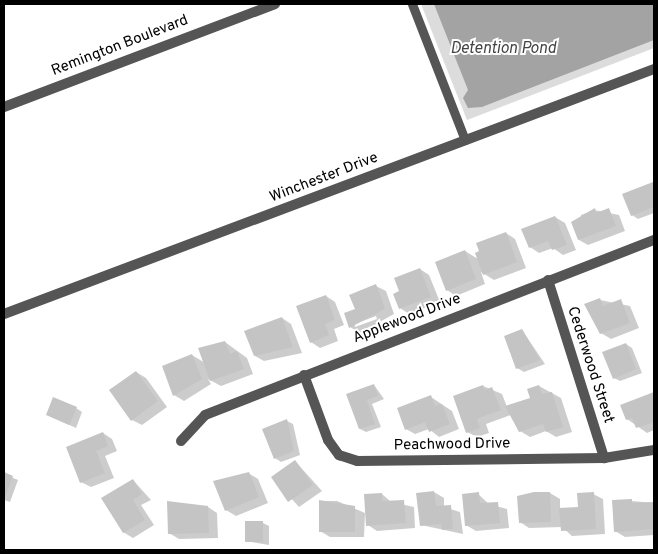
<!DOCTYPE html>
<html>
<head>
<meta charset="utf-8">
<style>
  body { margin:0 }
  #map { position:relative; width:658px; height:554px; overflow:hidden; background:#fff; font-family:Overpass,sans-serif }
  div>[style] { position:absolute }
  .green>* { inset:0; background:#dcdcdc }
  .water>* { inset:0; background:#a3a3a3 }
  .shadow>* { inset:0; background:#0003 }
  .building>* { inset:0; background:#c4c4c4 }
  .pedestrian>* { height:9px; margin:-4.5px; padding:0 4.5px; transform-origin:4.5px; border-radius:4.5px; background:#555 }
  .minor>* { height:10px; margin:-5px; padding:0 5px; transform-origin:5px; border-radius:5px; background:#555 }
  span { translate:-50% -50%; white-space:nowrap; text-align:center; line-height:1.15; -webkit-text-stroke:4px #fff; paint-order:stroke }
  .street-label { font-size:15px; color:#000 }
  .water-label { font-size:16px; color:#444; font-style:italic }
  .frame { position:absolute; inset:0; border:5px solid #000; pointer-events:none }
</style>
</head>
<body>
<div id="map">
  <div class="green">
    <div style="clip-path:polygon(421px 4px,654px 4px,654px 48px,467px 120px)"></div>
  </div>
  <div class="water">
    <div style="clip-path:polygon(434px 4px,654px 4px,654px 40px,482px 107px,468px 108px,463px 98px,468px 90px)"></div>
  </div>
  <div class="shadow">
    <div style="clip-path:polygon(654px 185px,654px 213px,638px 219px,632px 215px)"></div>
    <div style="clip-path:polygon(594px 210px,619px 215px,625px 231px,588px 245px,579px 240px,581px 215px)"></div>
    <div style="clip-path:polygon(555px 217px,565px 223px,576px 250px,563px 255px,553px 248px,539px 253px,530px 247px)"></div>
    <div style="clip-path:polygon(506px 233px,515px 239px,526px 268px,494px 280px,481px 272px,485px 284px,456px 296px,447px 290px,465px 251px,478px 259px)"></div>
    <div style="clip-path:polygon(420px 269px,429px 275px,440px 302px,409px 314px,400px 308px,401px 292px)"></div>
    <div style="clip-path:polygon(evenodd,376px 286px,386px 291px,394px 314px,360px 333px,350px 327px,356px 310px,376px 286px,376px 316px,377px 319px,355px 327px,355px 324px,376px 316px)"></div>
    <div style="clip-path:polygon(326px 296px,335px 302px,344px 325px,334px 329px,338px 341px,320px 348px,311px 342px)"></div>
    <div style="clip-path:polygon(600px 300px,630px 306px,639px 328px,611px 339px,601px 333px,586px 305px)"></div>
    <div style="clip-path:polygon(282px 318px,291px 324px,302px 353px,264px 361px,255px 356px)"></div>
    <div style="clip-path:polygon(522px 330px,545px 364px,524px 372px,517px 368px)"></div>
    <div style="clip-path:polygon(225px 342px,247px 358px,253px 374px,221px 386px,208px 379px,211px 384px,184px 401px,174px 395px,192px 355px,205px 363px)"></div>
    <div style="clip-path:polygon(626px 344px,632px 348px,642px 373px,620px 381px,614px 378px)"></div>
    <div style="clip-path:polygon(136px 372px,146px 378px,167px 407px,142px 425px,132px 420px)"></div>
    <div style="clip-path:polygon(374px 385px,384px 399px,372px 404px,381px 427px,366px 432px,360px 429px,347px 395px)"></div>
    <div style="clip-path:polygon(483px 386px,502px 394px,507px 407px,532px 399px,539px 386px,561px 398px,572px 432px,556px 437px,546px 431px,530px 437px,520px 431px,511px 415px,486px 424px,489px 433px,477px 437px,467px 432px)"></div>
    <div style="clip-path:polygon(654px 394px,654px 430px,647px 433px,627px 419px,622px 406px)"></div>
    <div style="clip-path:polygon(431px 397px,452px 411px,459px 429px,439px 437px,429px 429px,415px 434px,406px 429px)"></div>
    <div style="clip-path:polygon(76px 408px,82px 412px,76px 428px,54px 418px)"></div>
    <div style="clip-path:polygon(287px 421px,293px 424px,300px 455px,281px 462px,275px 458px)"></div>
    <div style="clip-path:polygon(103px 433px,112px 439px,117px 451px,105px 456px,114px 478px,91px 487px,81px 482px)"></div>
    <div style="clip-path:polygon(295px 461px,322px 491px,299px 507px,272px 477px)"></div>
    <div style="clip-path:polygon(248px 473px,258px 479px,268px 503px,236px 516px,226px 510px)"></div>
    <div style="clip-path:polygon(4px 474px,18px 480px,10px 502px,4px 500px)"></div>
    <div style="clip-path:polygon(133px 480px,151px 500px,141px 505px,154px 525px,133px 538px,123px 532px)"></div>
    <div style="clip-path:polygon(434px 492px,444px 498px,444px 507px,460px 512px,463px 534px,421px 525px)"></div>
    <div style="clip-path:polygon(550px 493px,560px 499px,560px 509px,579px 508px,593px 494px,603px 499px,605px 534px,572px 536px,562px 527px,529px 528px,520px 522px)"></div>
    <div style="clip-path:polygon(382px 494px,391px 502px,414px 507px,415px 528px,377px 531px,368px 525px)"></div>
    <div style="clip-path:polygon(478px 494px,489px 504px,507px 509px,509px 528px,476px 531px,466px 525px)"></div>
    <div style="clip-path:polygon(320px 501px,337px 501px,365px 513px,364px 537px,330px 537px,320px 531px)"></div>
    <div style="clip-path:polygon(632px 501px,654px 503px,654px 535px,625px 537px,615px 531px)"></div>
    <div style="clip-path:polygon(208px 507px,217px 513px,218px 538px,179px 539px,169px 533px)"></div>
    <div style="clip-path:polygon(263px 523px,269px 526px,269px 545px,246px 541px)"></div>
  </div>
  <div class="building">
    <div style="clip-path:polygon(653px 182px,654px 207px,631px 216px,622px 194px)"></div>
    <div style="clip-path:polygon(595px 208px,596px 213px,609px 208px,616px 226px,578px 240px,571px 222px)"></div>
    <div style="clip-path:polygon(555px 216px,567px 245px,552px 250px,548px 241px,529px 248px,521px 229px)"></div>
    <div style="clip-path:polygon(506px 232px,517px 262px,483px 275px,475px 253px,479px 251px,476px 243px)"></div>
    <div style="clip-path:polygon(465px 250px,476px 279px,446px 291px,435px 262px)"></div>
    <div style="clip-path:polygon(420px 268px,431px 297px,399px 309px,393px 294px,399px 291px,394px 278px)"></div>
    <div style="clip-path:polygon(376px 284px,385px 309px,349px 328px,344px 313px,355px 309px,349px 295px)"></div>
    <div style="clip-path:polygon(326px 295px,335px 320px,325px 324px,329px 335px,310px 343px,296px 306px)"></div>
    <div style="clip-path:polygon(600px 298px,603px 306px,621px 299px,630px 323px,600px 334px,584px 304px)"></div>
    <div style="clip-path:polygon(282px 317px,293px 347px,254px 356px,244px 331px)"></div>
    <div style="clip-path:polygon(522px 329px,540px 360px,516px 369px,504px 336px)"></div>
    <div style="clip-path:polygon(225px 341px,230px 354px,237px 351px,244px 369px,210px 381px,198px 348px)"></div>
    <div style="clip-path:polygon(626px 343px,636px 369px,613px 379px,602px 352px)"></div>
    <div style="clip-path:polygon(192px 354px,202px 379px,173px 396px,162px 366px)"></div>
    <div style="clip-path:polygon(136px 371px,158px 401px,131px 421px,109px 390px)"></div>
    <div style="clip-path:polygon(374px 384px,378px 396px,367px 400px,375px 424px,359px 429px,346px 394px)"></div>
    <div style="clip-path:polygon(483px 385px,485px 390px,492px 387px,501px 410px,477px 419px,480px 428px,466px 433px,453px 396px)"></div>
    <div style="clip-path:polygon(539px 385px,542px 394px,552px 392px,563px 427px,546px 432px,543px 424px,519px 432px,505px 406px,530px 398px,527px 389px)"></div>
    <div style="clip-path:polygon(654px 392px,654px 422px,636px 428px,632px 418px,626px 420px,620px 405px)"></div>
    <div style="clip-path:polygon(431px 395px,435px 406px,442px 404px,450px 424px,429px 432px,425px 422px,405px 430px,397px 408px)"></div>
    <div style="clip-path:polygon(53px 397px,77px 407px,69px 425px,46px 415px)"></div>
    <div style="clip-path:polygon(287px 419px,294px 451px,274px 459px,262px 429px)"></div>
    <div style="clip-path:polygon(103px 432px,108px 446px,96px 451px,105px 473px,80px 483px,66px 447px)"></div>
    <div style="clip-path:polygon(295px 460px,313px 485px,288px 502px,271px 477px)"></div>
    <div style="clip-path:polygon(4px 472px,13px 476px,4px 499px)"></div>
    <div style="clip-path:polygon(249px 472px,259px 497px,225px 511px,213px 481px)"></div>
    <div style="clip-path:polygon(133px 479px,142px 494px,133px 500px,145px 520px,123px 533px,101px 498px)"></div>
    <div style="clip-path:polygon(434px 491px,436px 506px,451px 505px,453px 529px,442px 530px,441px 524px,420px 526px,416px 493px)"></div>
    <div style="clip-path:polygon(479px 492px,480px 503px,498px 502px,500px 523px,465px 526px,462px 494px)"></div>
    <div style="clip-path:polygon(534px 492px,550px 492px,551px 522px,519px 523px,517px 496px)"></div>
    <div style="clip-path:polygon(594px 492px,596px 529px,561px 531px,559px 508px,578px 507px,577px 493px)"></div>
    <div style="clip-path:polygon(382px 493px,382px 501px,404px 500px,406px 523px,366px 526px,364px 494px)"></div>
    <div style="clip-path:polygon(632px 499px,632px 503px,654px 502px,654px 529px,614px 532px,612px 500px)"></div>
    <div style="clip-path:polygon(319px 500px,355px 506px,355px 532px,319px 532px)"></div>
    <div style="clip-path:polygon(167px 501px,208px 506px,209px 533px,168px 534px)"></div>
    <div style="clip-path:polygon(245px 521px,263px 521px,263px 542px,245px 542px)"></div>
  </div>
  <div class="pedestrian">
    <div style="left:412px;top:4px;width:146px;rotate:68.7deg"></div>
  </div>
  <div class="minor">
    <div style="left:4px;top:107px;width:290px;rotate:-20.8deg"></div>
    <div style="left:548px;top:280px;width:187px;rotate:72.5deg"></div>
    <div style="left:4px;top:314px;width:695px;rotate:-20.65deg"></div>
    <div style="left:304px;top:375px;width:69px;rotate:69.7deg"></div>
    <div style="left:328px;top:440px;width:19px;rotate:54deg"></div>
    <div style="left:339px;top:455px;width:19px;rotate:18deg"></div>
    <div style="left:357px;top:461px;width:247px;rotate:-0.7deg"></div>
    <div style="left:604px;top:458px;width:51px;rotate:-9.1deg"></div>
    <div style="left:181px;top:441px;width:35px;rotate:-47deg"></div>
    <div style="left:205px;top:415px;width:482px;rotate:-21.3deg"></div>
  </div>
  <div class="street-label">
    <span style="left:120px;top:46px;rotate:-21deg">Remington Boulevard</span>
    <span style="left:324px;top:178px;rotate:-21deg">Winchester Drive</span>
    <span style="left:407px;top:319px;rotate:-21deg">Applewood Drive</span>
    <span style="left:590px;top:365px;rotate:72deg">Cederwood Street</span>
    <span style="left:452px;top:445px;rotate:-1deg">Peachwood Drive</span>
  </div>
  <div class="water-label">
    <span style="left:503px;top:49px">Detention Pond</span>
  </div>
  <div class="frame"></div>
</div>
</body>
</html>
